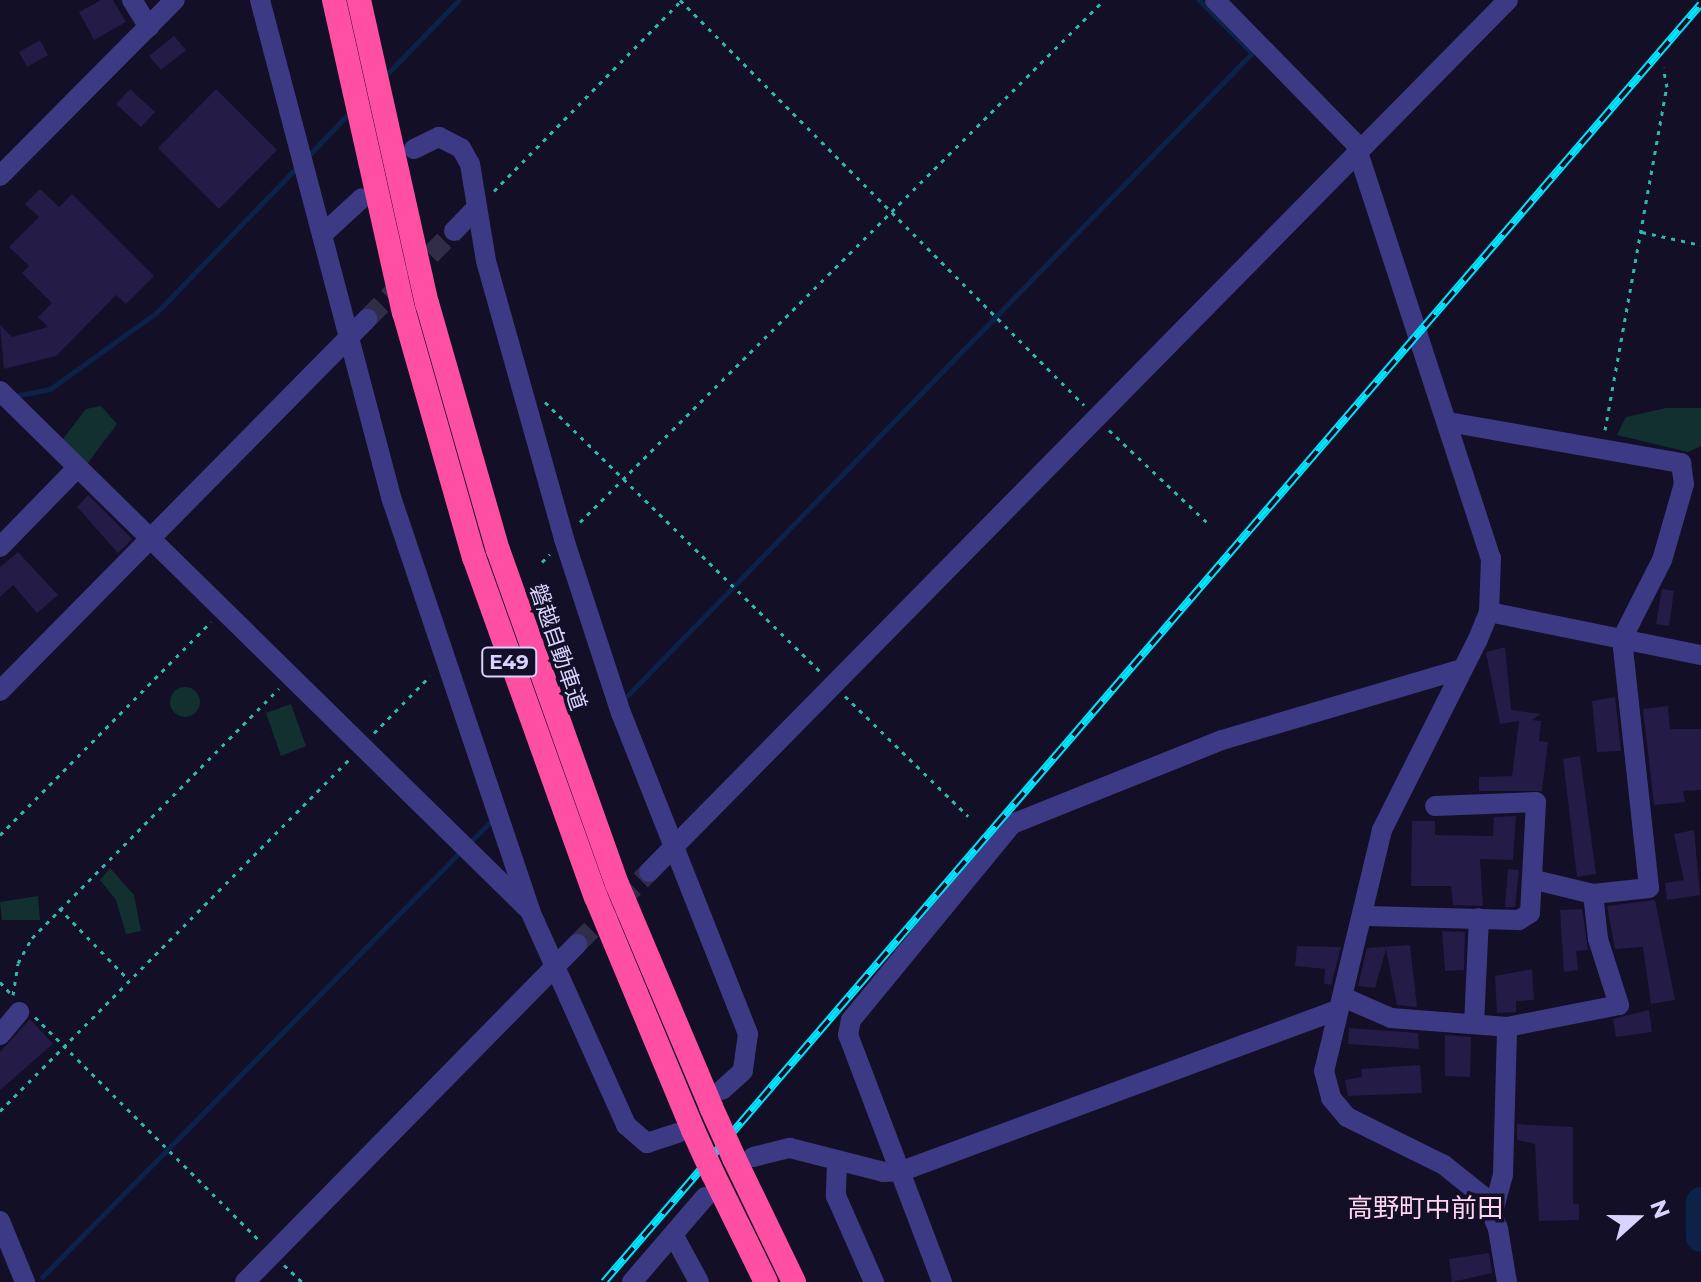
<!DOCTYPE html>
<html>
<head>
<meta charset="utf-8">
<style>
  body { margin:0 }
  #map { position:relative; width:1701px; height:1282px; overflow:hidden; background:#130f26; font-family:Montserrat,"Noto Sans JP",sans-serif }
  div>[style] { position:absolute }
  .green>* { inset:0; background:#12302f }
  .round { border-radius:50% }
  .stream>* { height:5px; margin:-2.5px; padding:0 2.5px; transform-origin:2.5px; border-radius:2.5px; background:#0c2248 }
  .river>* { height:30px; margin:-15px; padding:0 15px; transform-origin:15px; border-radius:15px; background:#0c2248 }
  .building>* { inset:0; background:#241b47 }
  .minor-tunnel>* { height:20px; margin-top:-10px; transform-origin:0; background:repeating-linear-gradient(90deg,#312d47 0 20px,transparent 0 30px) }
  .path>* { height:3px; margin-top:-1.5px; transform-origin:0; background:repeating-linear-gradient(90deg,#2fb8b0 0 4px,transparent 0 10px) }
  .minor>* { height:20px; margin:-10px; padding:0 10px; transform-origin:10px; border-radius:10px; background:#3d3a85 }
  .tertiary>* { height:20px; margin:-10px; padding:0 10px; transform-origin:10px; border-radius:10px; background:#3d3a85 }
  .motorway>* { height:24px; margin:-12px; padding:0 12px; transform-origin:12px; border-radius:12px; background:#ff4fa3 }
  .rail>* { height:8px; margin-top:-4px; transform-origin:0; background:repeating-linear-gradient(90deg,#130f26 0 15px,#00e5ff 0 30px); box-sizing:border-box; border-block:2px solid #00e5ff }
  .motorway-bridge>* { height:24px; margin:-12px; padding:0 12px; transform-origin:12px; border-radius:12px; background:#ff4fa3 }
  span { translate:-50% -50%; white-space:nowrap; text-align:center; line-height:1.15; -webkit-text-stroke:7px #130f26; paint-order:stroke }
  .shield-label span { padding:2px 6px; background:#130f26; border:2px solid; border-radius:6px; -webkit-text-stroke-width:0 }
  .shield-label { font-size:20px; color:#d9d4ff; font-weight:700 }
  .street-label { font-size:22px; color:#d9d4ff }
  .quarter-label { font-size:26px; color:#ffd6f0 }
  .north { position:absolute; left:1597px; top:1178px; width:80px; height:80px; -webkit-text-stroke:6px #130f26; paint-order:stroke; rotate:69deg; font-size:22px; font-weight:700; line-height:32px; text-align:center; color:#d9d4ff }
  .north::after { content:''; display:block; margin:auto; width:28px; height:36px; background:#d9d4ff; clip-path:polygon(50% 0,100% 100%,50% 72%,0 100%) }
</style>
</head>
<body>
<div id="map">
  <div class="green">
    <div style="clip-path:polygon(101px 406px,117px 424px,87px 464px,62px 440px,86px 409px)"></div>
    <div style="clip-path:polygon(1666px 408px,1701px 408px,1701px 446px,1688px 452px,1617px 435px,1626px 417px)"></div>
    <div class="round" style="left:170px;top:687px;width:30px;height:30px"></div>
    <div style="clip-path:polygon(291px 704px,306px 746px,281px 756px,266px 713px)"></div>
    <div style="clip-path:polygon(110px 868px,134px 895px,141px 931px,126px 934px,116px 900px,100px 880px)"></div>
    <div style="clip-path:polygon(38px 896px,40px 920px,2px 920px,0 902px)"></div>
  </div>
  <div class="stream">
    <div style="left:384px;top:77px;width:107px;rotate:-45.8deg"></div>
    <div style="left:307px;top:157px;width:65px;rotate:-46.2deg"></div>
    <div style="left:14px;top:396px;width:37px;rotate:-11deg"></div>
    <div style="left:50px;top:389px;width:132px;rotate:-35.7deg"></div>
    <div style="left:157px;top:312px;width:202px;rotate:-46deg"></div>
    <div style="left:623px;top:700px;width:902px;rotate:-45.81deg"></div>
    <div style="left:1252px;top:53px;width:75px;rotate:-135deg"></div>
    <div style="left:467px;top:845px;width:31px;rotate:-45deg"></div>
    <div style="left:42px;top:1277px;width:596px;rotate:-45.48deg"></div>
  </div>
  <div class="river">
    <div style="left:1701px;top:1202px;width:35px;rotate:90deg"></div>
  </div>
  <div class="building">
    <div style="clip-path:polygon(101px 0,113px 0,126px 22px,94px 40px,79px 12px)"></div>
    <div style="clip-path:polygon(174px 36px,186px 50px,161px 70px,149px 56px)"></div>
    <div style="clip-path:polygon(40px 40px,48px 55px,27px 67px,19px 52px)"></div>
    <div style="clip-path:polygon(130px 89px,155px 112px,141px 127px,116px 104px)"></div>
    <div style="clip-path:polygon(216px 89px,277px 150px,219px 209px,158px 148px)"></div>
    <div style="clip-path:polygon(40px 189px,59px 207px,72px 194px,154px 276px,126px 304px,116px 295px,56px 356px,4px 369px,0 325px,12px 337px,48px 327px,38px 317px,52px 303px,22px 273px,29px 266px,9px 247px,39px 217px,25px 204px)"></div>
    <div style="clip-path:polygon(88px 495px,132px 539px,118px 553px,77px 507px)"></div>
    <div style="clip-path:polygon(18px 552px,58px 595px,37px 613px,13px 585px,0 597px,0 567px)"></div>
    <div style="clip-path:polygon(1662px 589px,1674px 591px,1669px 626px,1656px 624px)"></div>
    <div style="clip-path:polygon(1505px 647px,1511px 710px,1541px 714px,1532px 720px,1541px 721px,1539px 741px,1548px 742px,1542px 791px,1479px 791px,1479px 777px,1512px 776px,1519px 721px,1500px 724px,1486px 652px)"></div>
    <div style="clip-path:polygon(1615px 697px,1621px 751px,1597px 752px,1592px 701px)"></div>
    <div style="clip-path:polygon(1668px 706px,1670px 729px,1701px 729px,1701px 790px,1683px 791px,1685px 802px,1654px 805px,1643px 709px)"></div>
    <div style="clip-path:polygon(1580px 756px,1596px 874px,1577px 877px,1563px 759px)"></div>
    <div style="clip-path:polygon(1516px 816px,1513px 860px,1480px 859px,1483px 906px,1453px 905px,1451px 886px,1411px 886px,1412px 821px,1435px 821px,1435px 835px,1493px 836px,1494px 817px)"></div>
    <div style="clip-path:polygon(1694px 830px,1700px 895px,1667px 900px,1665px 883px,1684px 880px,1674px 834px)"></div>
    <div style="clip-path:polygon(1508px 869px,1519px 870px,1515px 907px,1505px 907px)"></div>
    <div style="clip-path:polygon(1655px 900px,1675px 1000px,1651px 1004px,1643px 947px,1615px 949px,1607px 906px)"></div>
    <div style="clip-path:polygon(1582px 909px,1588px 950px,1576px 951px,1578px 970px,1564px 972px,1560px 910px)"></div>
    <div style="clip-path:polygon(1442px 931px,1465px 932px,1464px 970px,1445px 971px)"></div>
    <div style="clip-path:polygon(1410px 945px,1417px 1007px,1397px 1005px,1386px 949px,1375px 988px,1358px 986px,1367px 948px)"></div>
    <div style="clip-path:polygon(1297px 946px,1341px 947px,1331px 985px,1324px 984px,1325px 969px,1295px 966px)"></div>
    <div style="clip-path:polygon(1532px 969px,1534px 1000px,1516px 1001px,1516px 1012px,1497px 1013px,1495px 976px)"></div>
    <div style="clip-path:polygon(1649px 1010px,1652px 1032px,1616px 1037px,1613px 1019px)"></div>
    <div style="clip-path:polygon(30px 1019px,53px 1044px,0 1090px,0 1052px)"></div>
    <div style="clip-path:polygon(1349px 1028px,1418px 1033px,1419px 1049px,1348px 1044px)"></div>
    <div style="clip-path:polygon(1445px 1035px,1471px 1037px,1470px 1077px,1445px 1076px)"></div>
    <div style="clip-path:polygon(1420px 1065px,1422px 1093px,1348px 1096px,1345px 1080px,1362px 1077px,1361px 1069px)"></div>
    <div style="clip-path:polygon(1517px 1124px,1573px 1127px,1573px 1204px,1579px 1204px,1579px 1220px,1539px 1221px,1535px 1144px,1517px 1140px)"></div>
    <div style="clip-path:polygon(1489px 1253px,1492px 1273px,1452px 1282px,1449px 1259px)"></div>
  </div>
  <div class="minor-tunnel">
    <div style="left:367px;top:319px;width:124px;rotate:-45.3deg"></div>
    <div style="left:577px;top:944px;width:102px;rotate:-45deg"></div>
  </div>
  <div class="path">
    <div style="left:680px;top:0;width:572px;rotate:45.07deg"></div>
    <div style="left:494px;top:191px;width:268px;rotate:-45.5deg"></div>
    <div style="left:1642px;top:232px;width:60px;rotate:12.4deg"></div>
    <div style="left:545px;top:402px;width:385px;rotate:44.4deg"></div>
    <div style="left:1109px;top:430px;width:140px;rotate:43.3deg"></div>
    <div style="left:1605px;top:430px;width:349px;rotate:-79.8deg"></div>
    <div style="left:1667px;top:87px;width:20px;rotate:-101deg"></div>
    <div style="left:580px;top:522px;width:740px;rotate:-44.89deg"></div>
    <div style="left:542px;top:562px;width:11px;rotate:-45deg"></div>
    <div style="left:845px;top:696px;width:172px;rotate:44.3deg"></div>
    <div style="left:374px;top:733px;width:80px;rotate:-45.5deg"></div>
    <div style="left:0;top:835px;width:300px;rotate:-45.3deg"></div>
    <div style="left:59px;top:908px;width:100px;rotate:45.8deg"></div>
    <div style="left:0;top:982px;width:18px;rotate:47deg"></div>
    <div style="left:13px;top:995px;width:32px;rotate:-81deg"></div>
    <div style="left:18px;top:963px;width:29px;rotate:-61deg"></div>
    <div style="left:32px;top:938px;width:351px;rotate:-45.3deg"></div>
    <div style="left:35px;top:1017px;width:316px;rotate:44.9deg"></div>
    <div style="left:0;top:1111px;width:496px;rotate:-45.2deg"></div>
    <div style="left:284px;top:1265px;width:25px;rotate:43deg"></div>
  </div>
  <div class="minor">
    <div style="left:132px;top:0;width:32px;rotate:58deg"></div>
    <div style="left:260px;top:0;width:514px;rotate:75.23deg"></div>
    <div style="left:391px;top:497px;width:437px;rotate:71.4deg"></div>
    <div style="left:530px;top:911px;width:235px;rotate:65.8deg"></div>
    <div style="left:626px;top:1125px;width:28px;rotate:41deg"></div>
    <div style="left:647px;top:1143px;width:32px;rotate:-18deg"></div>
    <div style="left:414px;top:149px;width:28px;rotate:-26deg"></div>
    <div style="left:439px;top:137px;width:25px;rotate:27deg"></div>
    <div style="left:461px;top:148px;width:18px;rotate:61deg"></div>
    <div style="left:470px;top:164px;width:98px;rotate:80.6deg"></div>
    <div style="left:486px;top:261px;width:289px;rotate:74.3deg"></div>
    <div style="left:564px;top:539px;width:183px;rotate:71.9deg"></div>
    <div style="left:621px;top:713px;width:345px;rotate:68.4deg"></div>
    <div style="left:748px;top:1034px;width:37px;rotate:98deg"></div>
    <div style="left:743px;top:1071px;width:28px;rotate:138deg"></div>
    <div style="left:454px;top:231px;width:32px;rotate:-46deg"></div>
    <div style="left:322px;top:235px;width:54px;rotate:-42.8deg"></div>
    <div style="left:0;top:391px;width:738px;rotate:44.45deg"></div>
    <div style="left:1448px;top:422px;width:237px;rotate:10deg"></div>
    <div style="left:1681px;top:463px;width:21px;rotate:82deg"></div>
    <div style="left:1684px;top:484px;width:79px;rotate:106.1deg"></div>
    <div style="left:1662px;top:560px;width:89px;rotate:116.9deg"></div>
    <div style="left:1622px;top:639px;width:250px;rotate:83.8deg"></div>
    <div style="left:1649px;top:888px;width:56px;rotate:173.9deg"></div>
    <div style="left:1593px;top:894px;width:60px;rotate:-166.4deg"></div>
    <div style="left:0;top:547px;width:110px;rotate:-45.7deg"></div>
    <div style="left:1489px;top:612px;width:216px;rotate:11.5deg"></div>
    <div style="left:0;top:691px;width:523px;rotate:-45.39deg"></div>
    <div style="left:649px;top:872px;width:1224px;rotate:-45.43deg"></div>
    <div style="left:1366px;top:916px;width:153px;rotate:1.5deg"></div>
    <div style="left:1519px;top:920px;width:13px;rotate:-32deg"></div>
    <div style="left:1530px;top:913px;width:111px;rotate:-86.9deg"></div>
    <div style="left:1536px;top:802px;width:101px;rotate:177.7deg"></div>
    <div style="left:1345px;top:998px;width:50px;rotate:23.5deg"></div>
    <div style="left:1391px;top:1018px;width:116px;rotate:4.4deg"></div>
    <div style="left:1507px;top:1027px;width:114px;rotate:-11.1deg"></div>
    <div style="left:1619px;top:1005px;width:69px;rotate:-107.7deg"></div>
    <div style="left:1598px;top:939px;width:45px;rotate:-96.3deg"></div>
    <div style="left:1474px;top:1024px;width:106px;rotate:-87.3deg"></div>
    <div style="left:0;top:1035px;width:30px;rotate:-50deg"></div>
    <div style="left:753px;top:1157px;width:38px;rotate:-14deg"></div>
    <div style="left:790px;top:1148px;width:97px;rotate:14.3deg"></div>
    <div style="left:884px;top:1172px;width:18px;rotate:-3deg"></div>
    <div style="left:902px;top:1171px;width:465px;rotate:-20.3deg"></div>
    <div style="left:837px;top:1162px;width:34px;rotate:92deg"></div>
    <div style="left:836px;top:1196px;width:94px;rotate:66.2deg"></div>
    <div style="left:1493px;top:1212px;width:39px;rotate:-75deg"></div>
    <div style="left:1503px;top:1174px;width:147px;rotate:-88.4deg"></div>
    <div style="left:0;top:1221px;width:66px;rotate:67.7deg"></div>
    <div style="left:674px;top:1236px;width:52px;rotate:61.5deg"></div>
    <div style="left:245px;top:1282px;width:474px;rotate:-45.5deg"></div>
    <div style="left:632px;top:1282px;width:112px;rotate:-49.3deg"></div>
    <div style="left:942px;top:1282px;width:264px;rotate:-110.8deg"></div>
    <div style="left:848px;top:1035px;width:15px;rotate:-79deg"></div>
    <div style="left:851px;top:1020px;width:254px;rotate:-50.6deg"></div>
    <div style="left:1012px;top:824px;width:226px;rotate:-21.8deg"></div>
    <div style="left:1222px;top:740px;width:250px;rotate:-16.5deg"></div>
  </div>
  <div class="tertiary">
    <div style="left:1215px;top:0;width:200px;rotate:45.6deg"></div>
    <div style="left:1355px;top:143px;width:437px;rotate:71.9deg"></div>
    <div style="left:1491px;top:558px;width:54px;rotate:92.1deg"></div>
    <div style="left:1489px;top:612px;width:31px;rotate:112deg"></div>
    <div style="left:1477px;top:641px;width:212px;rotate:116.7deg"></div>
    <div style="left:1382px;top:830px;width:248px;rotate:103.5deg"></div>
    <div style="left:1324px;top:1071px;width:28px;rotate:75deg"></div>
    <div style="left:1331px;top:1098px;width:25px;rotate:50deg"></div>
    <div style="left:1347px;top:1117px;width:108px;rotate:26.3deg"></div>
    <div style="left:1444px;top:1165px;width:51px;rotate:38.7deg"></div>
    <div style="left:1484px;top:1197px;width:35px;rotate:66deg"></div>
    <div style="left:1498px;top:1229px;width:54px;rotate:80.4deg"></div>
    <div style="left:0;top:176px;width:248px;rotate:-45.2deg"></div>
  </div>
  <div class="motorway">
    <div style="left:334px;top:0;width:320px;rotate:77.4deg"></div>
    <div style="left:404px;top:312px;width:255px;rotate:74.1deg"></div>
    <div style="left:474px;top:557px;width:361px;rotate:70.3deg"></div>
    <div style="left:596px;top:897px;width:252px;rotate:67.4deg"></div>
    <div style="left:359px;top:0;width:311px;rotate:77.4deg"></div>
    <div style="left:427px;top:303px;width:257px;rotate:74deg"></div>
    <div style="left:498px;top:550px;width:355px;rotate:70.4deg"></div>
    <div style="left:617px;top:884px;width:242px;rotate:67.1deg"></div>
    <div style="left:734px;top:1158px;width:138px;rotate:64.2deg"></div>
    <div style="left:713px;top:1174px;width:120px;rotate:63.9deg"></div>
  </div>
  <div class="rail">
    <div style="left:604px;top:1282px;width:1684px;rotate:-49.36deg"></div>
  </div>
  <div class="motorway-bridge">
    <div style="left:711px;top:1107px;width:56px;rotate:65.7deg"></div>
    <div style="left:693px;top:1130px;width:48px;rotate:65.6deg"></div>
  </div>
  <div class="shield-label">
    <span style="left:509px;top:662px">E49</span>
  </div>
  <div class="street-label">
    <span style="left:558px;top:647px;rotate:71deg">磐越自動車道</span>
  </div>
  <div class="quarter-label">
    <span style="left:1425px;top:1209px">高野町中前田</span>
  </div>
  <div class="north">N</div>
</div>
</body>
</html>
